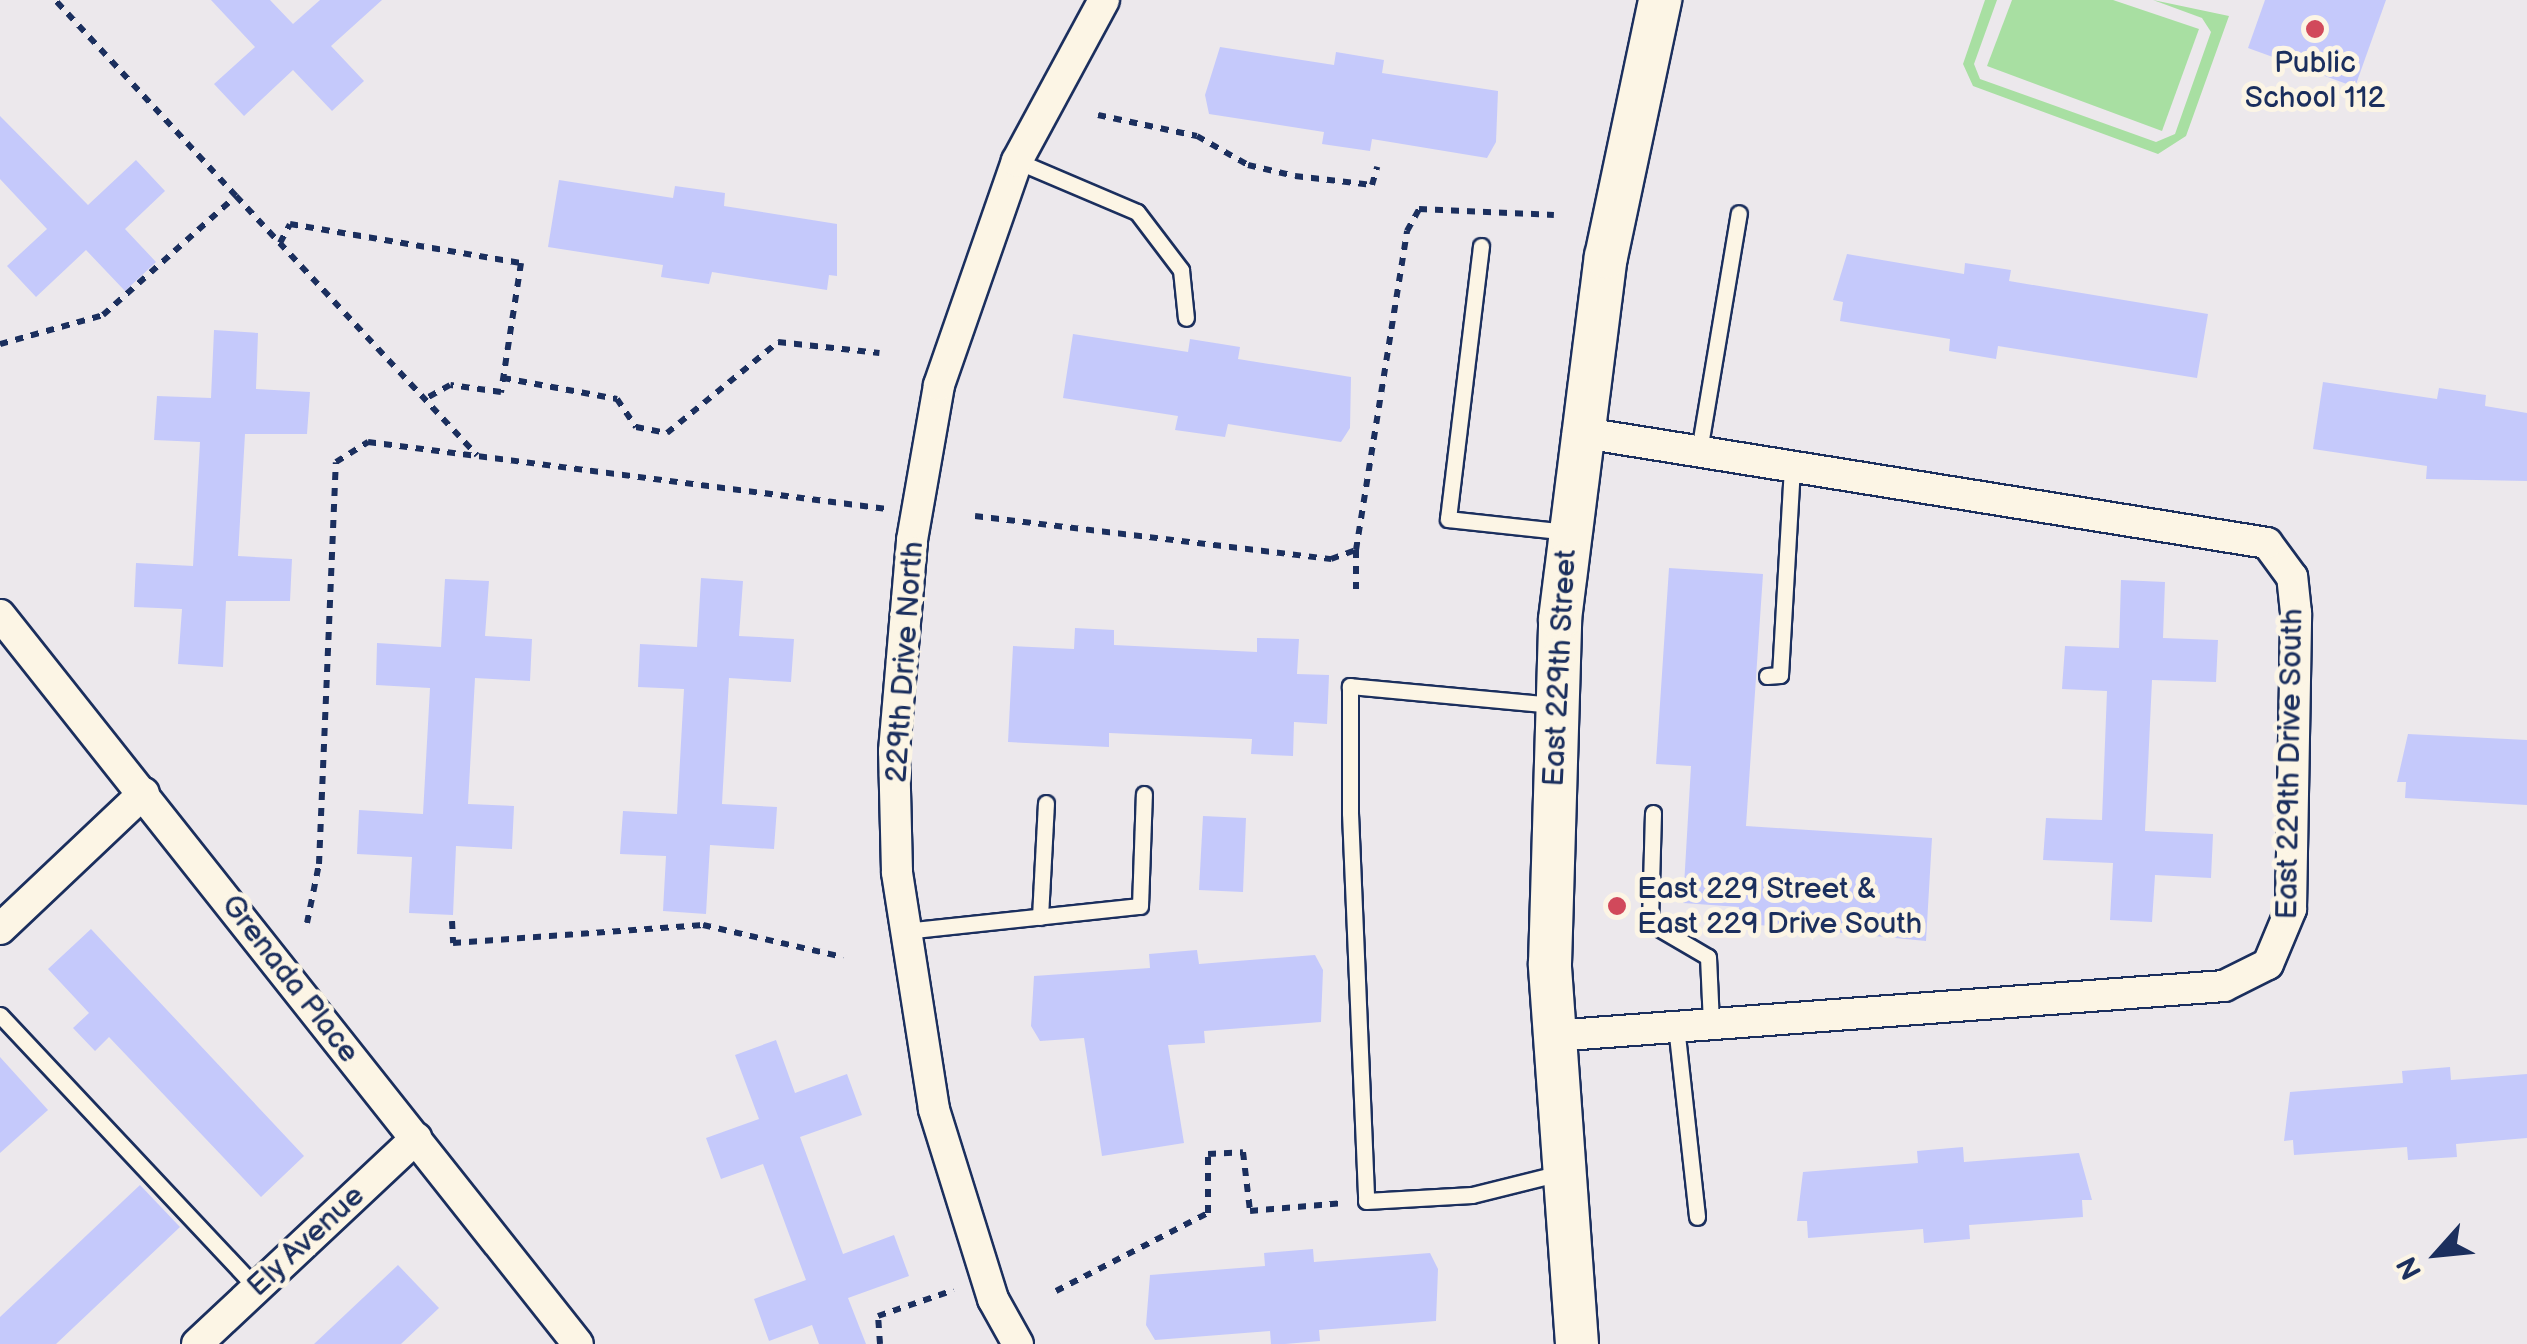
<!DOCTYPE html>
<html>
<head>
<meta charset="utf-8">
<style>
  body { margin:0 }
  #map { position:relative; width:2527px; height:1344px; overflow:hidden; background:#ece8ec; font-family:"Balsamiq Sans",sans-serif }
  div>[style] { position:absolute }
  .green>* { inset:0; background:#a8dfa2 }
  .building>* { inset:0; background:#c5c9fb }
  .path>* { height:6px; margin-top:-3px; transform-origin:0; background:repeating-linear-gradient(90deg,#1b2f5e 0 8px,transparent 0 16px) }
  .roads { filter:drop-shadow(2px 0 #1b2f5e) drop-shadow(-2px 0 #1b2f5e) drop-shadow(0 2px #1b2f5e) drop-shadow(0 -2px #1b2f5e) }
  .lane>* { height:15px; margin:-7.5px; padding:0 7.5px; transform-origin:7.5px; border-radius:7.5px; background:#fcf5e5 }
  .street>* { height:30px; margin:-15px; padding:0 15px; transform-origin:15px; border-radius:15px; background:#fcf5e5 }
  .secondary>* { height:42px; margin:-21px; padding:0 21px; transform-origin:21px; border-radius:21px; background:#fcf5e5 }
  .dots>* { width:28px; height:28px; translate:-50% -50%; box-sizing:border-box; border:5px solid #fcf5e5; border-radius:50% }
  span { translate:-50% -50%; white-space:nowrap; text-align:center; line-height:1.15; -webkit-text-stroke:10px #fcf5e5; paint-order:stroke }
  .poi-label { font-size:30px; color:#1b2f5e }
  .left { translate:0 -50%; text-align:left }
  .street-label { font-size:30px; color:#1b2f5e }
  .north { position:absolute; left:2387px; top:1204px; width:100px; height:100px; -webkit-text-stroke:8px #fcf5e5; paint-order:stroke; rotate:243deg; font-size:28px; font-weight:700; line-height:40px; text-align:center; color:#1b2f5e }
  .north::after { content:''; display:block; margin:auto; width:35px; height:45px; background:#1b2f5e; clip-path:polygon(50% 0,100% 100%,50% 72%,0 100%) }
</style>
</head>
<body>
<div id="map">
  <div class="green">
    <div style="clip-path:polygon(1985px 0,1997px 0,1974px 64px,1980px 79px,2156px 142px,2175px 134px,2211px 32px,2202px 18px,2153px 0,2229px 16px,2186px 136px,2158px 154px,1973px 86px,1963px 64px)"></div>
    <div style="clip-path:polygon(2012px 0,2113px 0,2199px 29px,2162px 131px,1987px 66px)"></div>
  </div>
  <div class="building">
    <div style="clip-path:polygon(211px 0,270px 0,293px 24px,320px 0,382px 0,331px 46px,364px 81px,332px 111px,293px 70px,244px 116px,214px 84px,255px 47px)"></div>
    <div style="clip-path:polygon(2265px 0,2386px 0,2355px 87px,2248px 48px)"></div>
    <div style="clip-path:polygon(1220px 47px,1334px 65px,1336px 52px,1384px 60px,1382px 73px,1498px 91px,1496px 142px,1487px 158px,1372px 139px,1370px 151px,1322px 144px,1324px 132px,1209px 114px,1205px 95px)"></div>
    <div style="clip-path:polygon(0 116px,88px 205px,136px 160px,165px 191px,125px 229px,156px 262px,125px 291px,86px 250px,36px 297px,7px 266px,47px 229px,0 179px)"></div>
    <div style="clip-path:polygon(559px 180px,673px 198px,675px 186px,725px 193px,724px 206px,837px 224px,837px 276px,829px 275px,827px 290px,712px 272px,709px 284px,661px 277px,663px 265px,548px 247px)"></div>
    <div style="clip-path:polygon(1847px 254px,1964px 274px,1965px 263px,2011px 270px,2009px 281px,2208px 314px,2197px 378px,1998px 346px,1996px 359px,1949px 351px,1950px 339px,1840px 321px,1843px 302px,1833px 300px)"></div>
    <div style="clip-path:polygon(214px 330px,258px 333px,256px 389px,310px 392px,307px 434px,245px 434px,238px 556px,292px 559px,290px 601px,226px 601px,223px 667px,178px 664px,182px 609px,134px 607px,136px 563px,193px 566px,200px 442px,154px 440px,157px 396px,211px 398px)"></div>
    <div style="clip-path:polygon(1073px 334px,1188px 352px,1190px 339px,1240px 347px,1238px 359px,1351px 377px,1350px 428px,1341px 442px,1228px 424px,1225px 437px,1175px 430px,1178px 416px,1063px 398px)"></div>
    <div style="clip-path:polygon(2323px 382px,2437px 399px,2439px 388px,2486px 395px,2485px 406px,2527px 413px,2527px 481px,2426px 479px,2427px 466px,2313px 449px)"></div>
    <div style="clip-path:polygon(1669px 568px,1763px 574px,1746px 826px,1932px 838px,1926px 941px,1738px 923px,1739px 907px,1683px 903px,1691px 766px,1656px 764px)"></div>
    <div style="clip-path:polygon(701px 578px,743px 581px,739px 636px,794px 639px,791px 682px,729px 678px,722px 804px,777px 807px,774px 849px,710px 845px,706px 914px,663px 911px,666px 856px,620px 854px,623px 811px,677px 814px,684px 689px,638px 687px,640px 644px,697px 647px)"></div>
    <div style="clip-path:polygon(445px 579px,489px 581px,485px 636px,532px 639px,530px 681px,475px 678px,468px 804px,514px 806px,512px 849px,456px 846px,453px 915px,409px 913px,412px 857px,357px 854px,359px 810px,423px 814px,430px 688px,376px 685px,377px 643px,441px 647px)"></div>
    <div style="clip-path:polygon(2121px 580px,2165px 582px,2163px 638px,2218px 640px,2216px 682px,2152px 680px,2145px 831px,2213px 834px,2211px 878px,2155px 875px,2152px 922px,2110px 920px,2113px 863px,2043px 860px,2046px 818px,2102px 820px,2107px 691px,2062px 689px,2065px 646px,2119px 648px)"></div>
    <div style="clip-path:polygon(1075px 628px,1114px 630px,1114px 645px,1257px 652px,1257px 638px,1299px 639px,1297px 674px,1329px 675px,1327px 724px,1294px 722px,1293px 756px,1251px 754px,1252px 739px,1109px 733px,1109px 747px,1008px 742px,1013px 646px,1074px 649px)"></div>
    <div style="clip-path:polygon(2408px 734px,2527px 740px,2527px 805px,2405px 798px,2406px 782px,2397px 782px)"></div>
    <div style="clip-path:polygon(1203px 816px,1246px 818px,1243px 892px,1199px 890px)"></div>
    <div style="clip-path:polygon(91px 929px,304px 1156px,261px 1197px,109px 1037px,95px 1051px,73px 1028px,89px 1013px,48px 969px)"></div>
    <div style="clip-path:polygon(1197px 950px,1199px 964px,1315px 955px,1323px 970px,1321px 1022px,1204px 1031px,1205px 1043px,1168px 1045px,1184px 1143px,1102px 1156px,1084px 1038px,1040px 1041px,1031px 1026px,1034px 976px,1150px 968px,1149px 954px)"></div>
    <div style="clip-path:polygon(776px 1040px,795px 1093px,847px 1074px,862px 1115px,800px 1137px,843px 1254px,894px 1235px,909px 1276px,848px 1298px,866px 1344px,819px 1344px,812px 1325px,769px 1341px,754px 1299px,806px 1280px,763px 1164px,721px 1179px,706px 1138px,759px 1119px,735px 1055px)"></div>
    <div style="clip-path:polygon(0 1057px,48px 1110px,0 1153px)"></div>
    <div style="clip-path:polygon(2450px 1067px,2451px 1080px,2527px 1074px,2527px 1138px,2456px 1144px,2457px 1157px,2408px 1160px,2407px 1147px,2294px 1155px,2293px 1140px,2284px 1141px,2290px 1092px,2403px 1083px,2402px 1071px)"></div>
    <div style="clip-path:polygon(1963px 1147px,1964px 1162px,2079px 1153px,2092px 1200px,2082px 1200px,2083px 1217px,1969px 1225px,1970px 1239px,1924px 1243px,1923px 1229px,1808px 1238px,1807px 1221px,1797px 1221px,1803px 1172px,1918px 1163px,1917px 1151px)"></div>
    <div style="clip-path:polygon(140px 1185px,180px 1227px,56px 1344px,0 1344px,0 1317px)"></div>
    <div style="clip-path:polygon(1313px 1249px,1314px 1262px,1430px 1253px,1438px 1269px,1436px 1321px,1319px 1330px,1320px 1341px,1285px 1344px,1271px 1344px,1270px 1331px,1155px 1340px,1146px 1325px,1150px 1275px,1265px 1266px,1264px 1253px)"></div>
    <div style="clip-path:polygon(398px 1265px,439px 1308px,401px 1344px,314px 1344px)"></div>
  </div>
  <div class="path">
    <div style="left:1098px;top:115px;width:101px;rotate:12deg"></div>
    <div style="left:1197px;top:136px;width:59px;rotate:29.6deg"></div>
    <div style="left:1248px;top:165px;width:48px;rotate:13.2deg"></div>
    <div style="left:1295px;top:176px;width:78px;rotate:6.7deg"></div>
    <div style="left:1372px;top:185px;width:19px;rotate:-74deg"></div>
    <div style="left:236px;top:196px;width:354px;rotate:47.1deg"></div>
    <div style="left:280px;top:243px;width:21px;rotate:-62deg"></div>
    <div style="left:290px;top:224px;width:234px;rotate:9.6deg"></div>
    <div style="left:521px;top:263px;width:131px;rotate:98.8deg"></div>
    <div style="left:501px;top:392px;width:51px;rotate:-172.2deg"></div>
    <div style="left:450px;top:385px;width:29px;rotate:151deg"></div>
    <div style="left:0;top:344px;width:107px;rotate:-15.7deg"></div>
    <div style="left:103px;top:315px;width:178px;rotate:-41.8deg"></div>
    <div style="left:236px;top:196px;width:267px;rotate:-132.7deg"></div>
    <div style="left:503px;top:378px;width:116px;rotate:10.4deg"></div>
    <div style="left:617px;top:399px;width:34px;rotate:56deg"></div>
    <div style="left:636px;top:427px;width:32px;rotate:11deg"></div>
    <div style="left:667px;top:433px;width:144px;rotate:-39.3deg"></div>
    <div style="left:778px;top:342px;width:102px;rotate:6.2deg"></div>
    <div style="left:975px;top:516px;width:359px;rotate:6.9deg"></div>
    <div style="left:1331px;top:559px;width:27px;rotate:-20deg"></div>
    <div style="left:1356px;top:550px;width:323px;rotate:-80.9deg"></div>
    <div style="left:1407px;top:231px;width:25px;rotate:-61deg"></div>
    <div style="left:1419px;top:209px;width:135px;rotate:2.5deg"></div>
    <div style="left:1356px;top:550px;width:39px;rotate:90deg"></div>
    <div style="left:452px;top:921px;width:22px;rotate:87deg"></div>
    <div style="left:453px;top:943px;width:251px;rotate:-4.1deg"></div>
    <div style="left:703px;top:925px;width:144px;rotate:12.9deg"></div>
    <div style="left:307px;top:923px;width:60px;rotate:-78.5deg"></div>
    <div style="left:319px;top:864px;width:402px;rotate:-87.6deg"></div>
    <div style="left:336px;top:462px;width:38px;rotate:-32deg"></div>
    <div style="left:368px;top:442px;width:523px;rotate:7.36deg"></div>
    <div style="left:1056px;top:1291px;width:171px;rotate:-27.2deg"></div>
    <div style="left:1208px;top:1213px;width:59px;rotate:-90deg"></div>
    <div style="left:1208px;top:1154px;width:35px;rotate:-3deg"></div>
    <div style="left:1243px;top:1152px;width:59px;rotate:83.2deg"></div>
    <div style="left:1250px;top:1211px;width:94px;rotate:-4.9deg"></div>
    <div style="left:880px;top:1344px;width:28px;rotate:-94deg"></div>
    <div style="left:878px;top:1316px;width:80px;rotate:-18.9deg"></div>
  </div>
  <div class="roads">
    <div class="lane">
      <div style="left:1017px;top:161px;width:130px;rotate:23deg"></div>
      <div style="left:1137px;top:212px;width:73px;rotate:52.8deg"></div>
      <div style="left:1181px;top:270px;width:48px;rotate:84.1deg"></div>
      <div style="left:1481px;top:246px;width:275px;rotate:96.9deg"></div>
      <div style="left:1448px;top:519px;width:121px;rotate:6.2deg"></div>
      <div style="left:1699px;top:451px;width:241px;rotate:-80.5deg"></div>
      <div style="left:1767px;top:676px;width:13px;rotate:-4deg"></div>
      <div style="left:1780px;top:675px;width:210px;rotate:-86.7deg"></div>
      <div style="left:1554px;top:705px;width:205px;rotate:-174.7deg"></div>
      <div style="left:1350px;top:686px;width:127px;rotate:90deg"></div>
      <div style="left:1350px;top:813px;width:388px;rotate:87.6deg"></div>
      <div style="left:1366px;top:1201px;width:106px;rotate:-3.2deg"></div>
      <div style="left:1472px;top:1195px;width:91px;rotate:-14deg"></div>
      <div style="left:1653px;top:813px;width:110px;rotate:91.6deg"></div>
      <div style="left:1650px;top:923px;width:67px;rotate:30.4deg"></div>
      <div style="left:1708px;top:957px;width:67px;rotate:87.4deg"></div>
      <div style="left:1040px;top:917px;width:114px;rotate:-87deg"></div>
      <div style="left:905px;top:931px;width:236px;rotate:-6.1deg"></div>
      <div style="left:1140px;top:906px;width:112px;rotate:-88deg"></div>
      <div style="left:0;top:1015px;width:374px;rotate:46.8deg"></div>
      <div style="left:1676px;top:1026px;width:192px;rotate:83.7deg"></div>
    </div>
    <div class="street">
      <div style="left:0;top:615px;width:930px;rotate:51.59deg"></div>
      <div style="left:0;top:929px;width:198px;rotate:-43.4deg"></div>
      <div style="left:1553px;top:1036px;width:673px;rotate:-4.26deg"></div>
      <div style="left:2224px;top:986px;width:49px;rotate:-26.6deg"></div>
      <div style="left:2268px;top:964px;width:60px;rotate:-67.3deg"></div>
      <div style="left:2291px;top:909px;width:296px;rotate:-89deg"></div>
      <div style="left:2296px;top:613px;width:36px;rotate:-96deg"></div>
      <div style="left:2292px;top:577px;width:42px;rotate:-126.3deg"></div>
      <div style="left:2267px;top:543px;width:698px;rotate:-170.85deg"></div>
      <div style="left:197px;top:1344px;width:301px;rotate:-43.2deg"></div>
      <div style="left:1018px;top:1344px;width:51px;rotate:-119.1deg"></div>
      <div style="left:993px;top:1299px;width:199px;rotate:-107.3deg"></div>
      <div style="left:934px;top:1109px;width:240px;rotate:-98.9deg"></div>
      <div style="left:897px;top:872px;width:121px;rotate:-91.4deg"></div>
      <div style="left:894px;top:751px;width:212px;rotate:-85.1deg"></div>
      <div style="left:912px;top:540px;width:157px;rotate:-80.1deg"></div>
      <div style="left:939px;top:385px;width:237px;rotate:-70.8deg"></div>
      <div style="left:1017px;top:161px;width:183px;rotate:-61.6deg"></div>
    </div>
    <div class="secondary">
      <div style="left:1577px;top:1344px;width:381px;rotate:-94.1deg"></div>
      <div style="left:1550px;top:964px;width:345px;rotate:-88.3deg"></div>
      <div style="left:1560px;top:619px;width:365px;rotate:-82.8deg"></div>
      <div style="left:1606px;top:257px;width:263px;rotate:-78.1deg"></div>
    </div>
  </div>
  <div class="dots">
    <div style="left:2315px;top:29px;background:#d1495b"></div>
    <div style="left:1617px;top:906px;background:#d1495b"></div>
  </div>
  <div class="poi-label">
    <span style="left:2315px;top:80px">Public<br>School 112</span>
    <span class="left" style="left:1637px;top:906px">East 229 Street &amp;<br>East 229 Drive South</span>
  </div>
  <div class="street-label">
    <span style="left:905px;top:662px;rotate:-86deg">229th Drive North</span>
    <span style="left:1560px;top:668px;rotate:-87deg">East 229th Street</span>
    <span style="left:2290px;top:764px;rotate:-89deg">East 229th Drive South</span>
    <span style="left:290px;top:979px;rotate:52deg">Grenada Place</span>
    <span style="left:306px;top:1241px;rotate:-43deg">Ely Avenue</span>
  </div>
  <div class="north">N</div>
</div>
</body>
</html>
